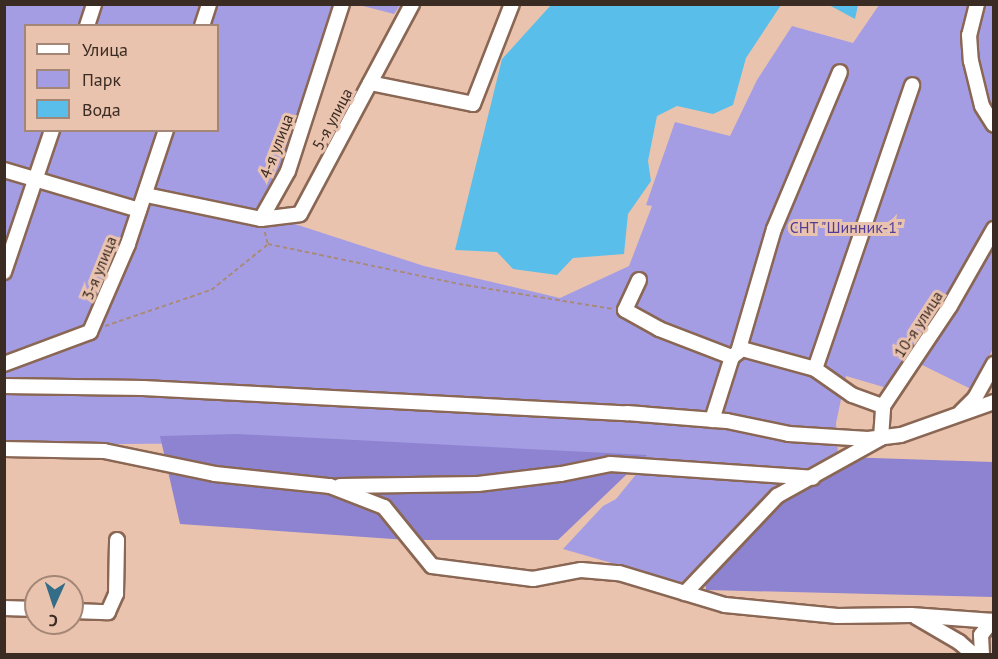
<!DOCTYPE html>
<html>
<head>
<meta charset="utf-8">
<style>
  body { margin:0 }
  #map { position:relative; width:998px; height:659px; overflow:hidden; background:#eac3ae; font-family:"PT Sans",sans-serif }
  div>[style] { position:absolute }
  .green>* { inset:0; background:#a59de4 }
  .forest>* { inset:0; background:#8d83d0 }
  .water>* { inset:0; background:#59bfea }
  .path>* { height:1.5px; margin-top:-0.75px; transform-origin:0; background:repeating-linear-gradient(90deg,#a88a7a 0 4.5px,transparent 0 7.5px) }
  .roads { filter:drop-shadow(2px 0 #8a6754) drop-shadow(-2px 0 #8a6754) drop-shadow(0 2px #8a6754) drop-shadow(0 -2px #8a6754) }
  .minor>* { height:14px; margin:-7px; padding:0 7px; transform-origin:7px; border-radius:7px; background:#fff }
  span { translate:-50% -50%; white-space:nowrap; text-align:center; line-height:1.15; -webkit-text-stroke:6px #eac3ae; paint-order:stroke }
  .street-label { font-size:16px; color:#3a2b23 }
  .park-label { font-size:16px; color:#513c98 }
  .frame { position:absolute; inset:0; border:6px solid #3a2b23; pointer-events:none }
  .legend { position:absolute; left:24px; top:24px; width:195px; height:108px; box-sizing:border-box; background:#eac3ae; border:2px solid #a48676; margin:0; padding:8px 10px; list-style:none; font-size:18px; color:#3a2b23 }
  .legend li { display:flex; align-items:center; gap:12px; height:30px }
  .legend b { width:30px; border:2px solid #a48676 }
  .north { position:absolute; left:24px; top:575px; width:60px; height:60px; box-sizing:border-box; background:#eac3ae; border:2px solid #a48676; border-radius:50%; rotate:183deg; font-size:16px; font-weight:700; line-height:24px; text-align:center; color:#3a2b23 }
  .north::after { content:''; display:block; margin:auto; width:21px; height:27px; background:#346d87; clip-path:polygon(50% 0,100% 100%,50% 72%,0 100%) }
</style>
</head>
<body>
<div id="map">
  <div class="green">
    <div style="clip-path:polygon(evenodd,4px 5px,335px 5px,287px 164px,258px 212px,424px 266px,560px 298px,629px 266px,652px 206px,646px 205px,675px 122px,730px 136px,757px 80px,792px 26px,853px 43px,879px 5px,993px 5px,993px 348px,973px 390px,912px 360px,907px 368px,902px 365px,887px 388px,846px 376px,836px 423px,838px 454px,811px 469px,793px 470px,780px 488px,681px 583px,563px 549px,603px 506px,616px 499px,647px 461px,240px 443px,5px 445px,4px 5px,26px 26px,218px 26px,218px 130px,26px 130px,26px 26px)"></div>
    <div style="clip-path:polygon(359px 5px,400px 5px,394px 14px)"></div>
  </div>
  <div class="forest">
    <div style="clip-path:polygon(237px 434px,647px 455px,558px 540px,407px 540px,180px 524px,160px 436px)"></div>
    <div style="clip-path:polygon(843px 457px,993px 462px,993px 597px,706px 590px,704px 571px,782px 495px)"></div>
  </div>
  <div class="water">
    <div style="clip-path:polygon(551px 5px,781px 5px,746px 58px,733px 105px,713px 114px,677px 106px,657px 116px,648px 161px,651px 181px,628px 214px,624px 254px,573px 258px,557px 275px,513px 269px,497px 252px,455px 250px,502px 59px)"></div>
    <div style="clip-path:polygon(829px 5px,858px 5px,855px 19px)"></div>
  </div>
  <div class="path">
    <div style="left:265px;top:232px;width:12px;rotate:76deg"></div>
    <div style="left:268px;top:244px;width:195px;rotate:11.8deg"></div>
    <div style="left:459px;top:284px;width:156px;rotate:9.2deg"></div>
    <div style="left:105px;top:326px;width:112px;rotate:-18.8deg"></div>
    <div style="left:211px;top:290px;width:72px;rotate:-38.8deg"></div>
  </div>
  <div class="roads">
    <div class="minor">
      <div style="left:977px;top:4px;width:32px;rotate:104deg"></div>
      <div style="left:969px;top:35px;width:26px;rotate:86deg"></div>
      <div style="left:971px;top:61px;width:46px;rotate:76.3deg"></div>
      <div style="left:982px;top:106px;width:22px;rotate:58deg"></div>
      <div style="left:87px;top:26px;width:23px;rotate:-72deg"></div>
      <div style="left:202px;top:26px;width:23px;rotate:-72deg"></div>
      <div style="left:370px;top:83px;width:105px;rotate:11.5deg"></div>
      <div style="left:473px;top:104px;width:107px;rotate:-68.7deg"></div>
      <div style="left:4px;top:170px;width:141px;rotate:16.5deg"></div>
      <div style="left:146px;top:195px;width:117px;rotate:11.8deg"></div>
      <div style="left:261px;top:219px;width:55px;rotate:-60.6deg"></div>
      <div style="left:288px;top:171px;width:176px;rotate:-72.1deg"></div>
      <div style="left:261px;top:219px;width:39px;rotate:-7deg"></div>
      <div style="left:300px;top:214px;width:238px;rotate:-61.9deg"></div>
      <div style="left:4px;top:272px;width:150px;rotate:-71.3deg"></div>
      <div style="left:639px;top:280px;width:33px;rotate:115deg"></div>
      <div style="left:625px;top:310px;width:39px;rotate:29deg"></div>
      <div style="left:659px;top:329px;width:78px;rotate:21deg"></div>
      <div style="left:732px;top:357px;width:13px;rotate:-39deg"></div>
      <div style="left:742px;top:349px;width:76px;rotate:15.3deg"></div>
      <div style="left:815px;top:369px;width:45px;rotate:35.1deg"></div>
      <div style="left:852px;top:395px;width:33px;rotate:20deg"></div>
      <div style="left:738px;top:352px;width:128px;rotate:-73.7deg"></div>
      <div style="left:774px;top:229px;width:170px;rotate:-67.2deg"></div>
      <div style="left:4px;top:364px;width:92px;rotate:-20.4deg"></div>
      <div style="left:90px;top:332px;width:96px;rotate:-66.6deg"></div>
      <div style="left:128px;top:244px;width:120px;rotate:-71.6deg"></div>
      <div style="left:815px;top:369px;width:300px;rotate:-71.1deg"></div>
      <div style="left:4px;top:386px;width:139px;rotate:0.8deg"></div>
      <div style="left:143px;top:388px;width:485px;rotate:3deg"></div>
      <div style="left:627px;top:413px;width:100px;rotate:4.6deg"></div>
      <div style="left:727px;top:421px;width:63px;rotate:11.8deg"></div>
      <div style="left:789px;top:434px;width:79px;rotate:3.6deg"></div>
      <div style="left:868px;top:439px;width:33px;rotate:-7deg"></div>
      <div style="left:901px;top:435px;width:99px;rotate:-19.5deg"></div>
      <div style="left:961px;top:412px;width:20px;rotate:-45deg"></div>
      <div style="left:975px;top:398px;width:39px;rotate:-61deg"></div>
      <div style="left:712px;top:420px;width:66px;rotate:-72.4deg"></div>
      <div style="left:4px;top:449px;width:100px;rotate:1.1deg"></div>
      <div style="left:104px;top:451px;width:113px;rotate:11.7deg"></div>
      <div style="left:215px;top:474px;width:116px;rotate:6deg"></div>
      <div style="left:330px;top:486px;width:58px;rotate:21.3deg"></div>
      <div style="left:384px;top:507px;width:76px;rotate:50.9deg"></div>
      <div style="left:432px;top:566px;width:102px;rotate:7.3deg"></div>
      <div style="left:533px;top:579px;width:49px;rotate:-10.6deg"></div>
      <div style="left:581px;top:570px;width:38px;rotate:5deg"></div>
      <div style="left:619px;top:573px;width:111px;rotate:16.8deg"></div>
      <div style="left:725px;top:605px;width:113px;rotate:5.6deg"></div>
      <div style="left:837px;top:616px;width:74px;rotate:-0.8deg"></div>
      <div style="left:911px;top:615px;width:83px;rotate:4.1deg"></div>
      <div style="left:340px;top:486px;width:138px;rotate:-0.8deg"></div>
      <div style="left:478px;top:484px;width:84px;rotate:-6.9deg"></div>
      <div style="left:561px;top:474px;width:50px;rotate:-11.5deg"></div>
      <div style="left:610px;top:464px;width:203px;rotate:3.9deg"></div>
      <div style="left:685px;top:593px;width:134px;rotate:-46.5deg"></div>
      <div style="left:777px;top:496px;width:119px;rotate:-29.1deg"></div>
      <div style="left:881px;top:438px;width:32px;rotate:-86deg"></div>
      <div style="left:883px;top:406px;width:120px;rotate:-56.2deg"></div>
      <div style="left:950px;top:306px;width:89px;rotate:-60.3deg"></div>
      <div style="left:4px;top:608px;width:32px;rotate:2deg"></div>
      <div style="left:72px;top:611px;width:36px;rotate:2deg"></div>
      <div style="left:108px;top:612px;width:20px;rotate:-66deg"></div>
      <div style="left:116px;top:594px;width:54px;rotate:-88.9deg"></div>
      <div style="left:916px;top:617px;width:50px;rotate:30.2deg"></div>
      <div style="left:959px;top:642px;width:18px;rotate:41deg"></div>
      <div style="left:982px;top:654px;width:19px;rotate:-93deg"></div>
      <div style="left:981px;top:635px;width:18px;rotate:-52deg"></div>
    </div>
  </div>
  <div class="street-label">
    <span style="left:332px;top:119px;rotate:-62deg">5-я улица</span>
    <span style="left:276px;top:146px;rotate:-69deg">4-я улица</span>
    <span style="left:99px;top:268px;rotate:-68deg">3-я улица</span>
    <span style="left:918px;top:324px;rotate:-57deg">10-я улица</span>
  </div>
  <div class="park-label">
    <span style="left:846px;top:227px">СНТ "Шинник-1"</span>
  </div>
  <div class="frame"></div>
  <ul class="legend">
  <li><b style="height:8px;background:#fff"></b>Улица</li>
  <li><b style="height:16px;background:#a59de4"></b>Парк</li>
  <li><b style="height:16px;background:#59bfea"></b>Вода</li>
  </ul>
  <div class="north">С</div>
</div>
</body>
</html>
